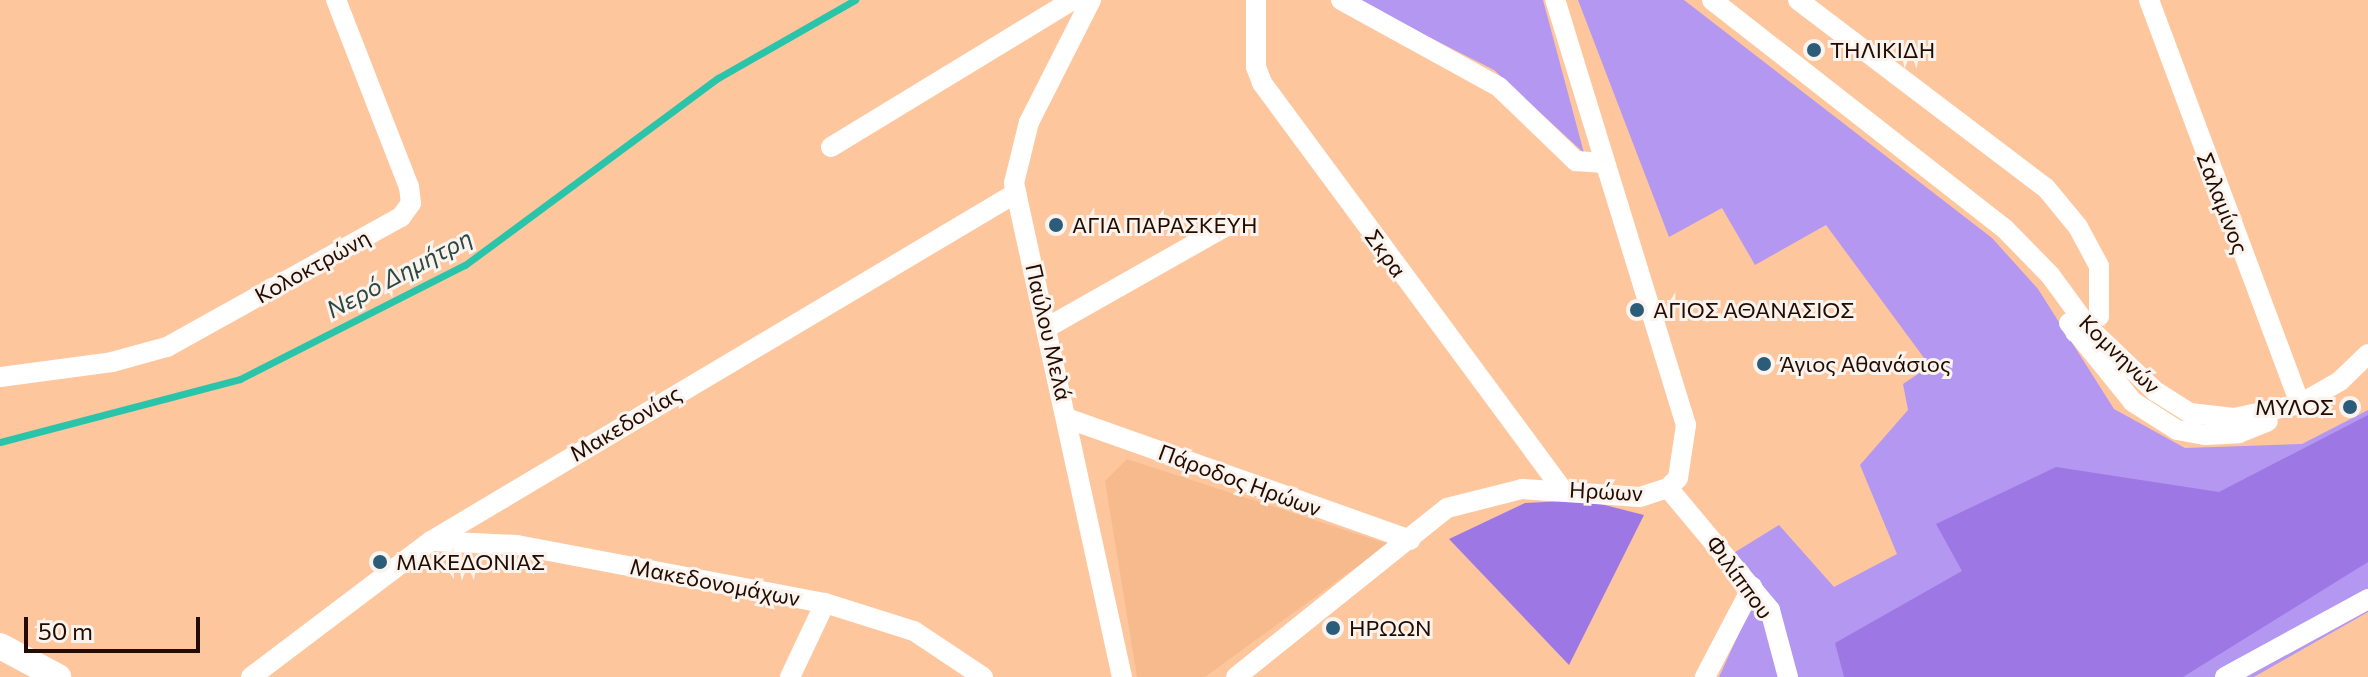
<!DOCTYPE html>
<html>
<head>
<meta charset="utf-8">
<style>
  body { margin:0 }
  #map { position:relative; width:2368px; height:677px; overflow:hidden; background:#fec69d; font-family:Commissioner,sans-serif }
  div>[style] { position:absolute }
  .built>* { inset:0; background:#f7ba8c }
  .green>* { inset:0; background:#b397f0 }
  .forest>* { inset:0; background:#9d78e5 }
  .stream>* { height:7px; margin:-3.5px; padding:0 3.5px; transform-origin:3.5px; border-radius:3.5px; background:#2ac4aa }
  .minor>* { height:20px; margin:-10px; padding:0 10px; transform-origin:10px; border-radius:10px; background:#fff }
  .tertiary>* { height:26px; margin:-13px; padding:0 13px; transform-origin:13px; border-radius:13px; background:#fff }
  .dots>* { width:22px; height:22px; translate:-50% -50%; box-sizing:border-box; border:4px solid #faf3ee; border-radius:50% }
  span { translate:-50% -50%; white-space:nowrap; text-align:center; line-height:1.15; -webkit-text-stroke:6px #faf3ee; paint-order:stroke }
  .poi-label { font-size:22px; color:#230b00 }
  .left { translate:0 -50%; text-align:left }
  .right { translate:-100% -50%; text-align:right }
  .street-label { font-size:22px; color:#230b00 }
  .water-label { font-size:24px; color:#2b4942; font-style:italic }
  .scale { position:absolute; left:24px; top:617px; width:176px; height:36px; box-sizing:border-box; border:4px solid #230b00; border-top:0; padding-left:10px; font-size:24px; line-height:28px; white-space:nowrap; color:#230b00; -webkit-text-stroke:6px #faf3ee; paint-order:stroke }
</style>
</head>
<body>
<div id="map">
  <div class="built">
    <div style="clip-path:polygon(1127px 459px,1388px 544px,1205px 677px,1137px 677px,1105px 481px)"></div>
  </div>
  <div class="green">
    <div style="clip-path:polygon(1356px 0,1543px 0,1584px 153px,1494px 70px)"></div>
    <div style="clip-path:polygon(1578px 0,1684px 0,1992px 238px,2038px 289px,2114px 409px,2185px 448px,2302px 444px,2368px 410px,2368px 612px,2254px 677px,1798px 677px,1793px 660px,1796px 677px,1719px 677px,1751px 607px,1732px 554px,1779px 525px,1834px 587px,1897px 554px,1860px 465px,1908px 410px,1903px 384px,1930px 366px,1826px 225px,1755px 265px,1722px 208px,1669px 237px)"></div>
  </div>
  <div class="forest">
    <div style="clip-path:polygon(2368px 415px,2368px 562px,2183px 677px,1844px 677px,1835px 643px,1962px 571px,1936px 524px,2056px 467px,2219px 492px)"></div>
    <div style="clip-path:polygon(1585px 500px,1644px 515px,1569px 665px,1449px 539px,1525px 503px)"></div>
  </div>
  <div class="stream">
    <div style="left:0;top:442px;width:248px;rotate:-14.7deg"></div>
    <div style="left:240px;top:379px;width:252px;rotate:-26.9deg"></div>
    <div style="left:465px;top:265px;width:315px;rotate:-36.5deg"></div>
    <div style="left:718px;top:78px;width:158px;rotate:-29.7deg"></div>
  </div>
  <div class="minor">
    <div style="left:1091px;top:0;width:137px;rotate:116.9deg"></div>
    <div style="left:1029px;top:122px;width:63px;rotate:103.8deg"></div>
    <div style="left:1014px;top:183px;width:506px;rotate:77.67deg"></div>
    <div style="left:1256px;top:0;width:67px;rotate:90deg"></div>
    <div style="left:1256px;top:67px;width:17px;rotate:69deg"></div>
    <div style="left:1262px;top:83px;width:505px;rotate:53.54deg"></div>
    <div style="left:1341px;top:0;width:180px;rotate:28.8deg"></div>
    <div style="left:1499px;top:87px;width:107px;rotate:43.9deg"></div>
    <div style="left:1576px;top:161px;width:28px;rotate:4deg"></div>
    <div style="left:1712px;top:0;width:370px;rotate:38deg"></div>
    <div style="left:2004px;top:228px;width:66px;rotate:45.6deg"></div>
    <div style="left:2050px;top:275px;width:64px;rotate:53.8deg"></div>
    <div style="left:2088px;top:327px;width:93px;rotate:43.7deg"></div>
    <div style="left:2155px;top:391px;width:41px;rotate:32.2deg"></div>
    <div style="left:2190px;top:413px;width:44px;rotate:6.5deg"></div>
    <div style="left:2234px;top:418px;width:67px;rotate:-12deg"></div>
    <div style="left:2300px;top:404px;width:46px;rotate:-29.9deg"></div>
    <div style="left:2340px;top:381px;width:39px;rotate:-44deg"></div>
    <div style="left:1798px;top:0;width:311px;rotate:37.2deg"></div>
    <div style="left:2046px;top:188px;width:50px;rotate:50.6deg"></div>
    <div style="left:2078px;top:227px;width:44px;rotate:61.7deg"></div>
    <div style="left:2099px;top:266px;width:50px;rotate:90deg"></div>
    <div style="left:2099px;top:316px;width:29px;rotate:146deg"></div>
    <div style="left:2149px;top:0;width:431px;rotate:69.5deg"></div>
    <div style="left:831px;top:147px;width:283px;rotate:-31.3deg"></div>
    <div style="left:2069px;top:323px;width:102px;rotate:51deg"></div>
    <div style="left:2133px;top:402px;width:52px;rotate:32.5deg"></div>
    <div style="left:2177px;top:430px;width:29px;rotate:10deg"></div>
    <div style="left:2206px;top:435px;width:33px;rotate:-3deg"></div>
    <div style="left:2239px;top:433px;width:31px;rotate:-22deg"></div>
    <div style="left:1048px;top:327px;width:209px;rotate:-29.5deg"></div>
    <div style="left:0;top:377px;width:113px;rotate:-7.6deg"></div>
    <div style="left:112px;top:362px;width:57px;rotate:-15.3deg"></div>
    <div style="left:167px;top:347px;width:268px;rotate:-29.1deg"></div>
    <div style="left:401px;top:217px;width:17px;rotate:-54deg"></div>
    <div style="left:411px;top:203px;width:16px;rotate:-97deg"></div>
    <div style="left:409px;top:187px;width:201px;rotate:-111.3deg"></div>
    <div style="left:1069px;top:419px;width:362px;rotate:19.5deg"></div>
    <div style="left:1668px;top:488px;width:159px;rotate:50.1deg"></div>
    <div style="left:1770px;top:610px;width:69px;rotate:75deg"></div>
    <div style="left:431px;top:541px;width:86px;rotate:2.7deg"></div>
    <div style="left:517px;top:545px;width:313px;rotate:10.7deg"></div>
    <div style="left:825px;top:603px;width:93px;rotate:17.5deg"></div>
    <div style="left:914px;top:631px;width:83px;rotate:33.7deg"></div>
    <div style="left:251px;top:677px;width:226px;rotate:-37.1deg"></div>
    <div style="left:431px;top:541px;width:681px;rotate:-30.75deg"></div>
    <div style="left:790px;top:677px;width:82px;rotate:-64.7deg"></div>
    <div style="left:1236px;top:677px;width:270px;rotate:-38.7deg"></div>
    <div style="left:1447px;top:508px;width:77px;rotate:-14.2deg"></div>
    <div style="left:1522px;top:489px;width:118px;rotate:3.9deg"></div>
    <div style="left:1640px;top:497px;width:29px;rotate:-18deg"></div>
    <div style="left:1668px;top:488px;width:14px;rotate:-45deg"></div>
    <div style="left:1678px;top:478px;width:54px;rotate:-81.4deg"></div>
    <div style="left:1686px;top:425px;width:445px;rotate:-107.1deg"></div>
    <div style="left:1705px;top:677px;width:102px;rotate:-62.4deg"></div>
    <div style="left:2225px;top:677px;width:163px;rotate:-28.6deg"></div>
  </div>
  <div class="tertiary">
    <div style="left:0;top:646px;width:66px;rotate:28.1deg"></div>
  </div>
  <div class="dots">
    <div style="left:1814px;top:50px;background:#2b5c7a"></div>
    <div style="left:1056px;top:225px;background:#2b5c7a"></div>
    <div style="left:1637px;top:310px;background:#2b5c7a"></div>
    <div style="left:1764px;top:364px;background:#2b5c7a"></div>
    <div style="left:2350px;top:407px;background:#2b5c7a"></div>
    <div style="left:380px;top:562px;background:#2b5c7a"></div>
    <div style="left:1333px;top:628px;background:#2b5c7a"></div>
  </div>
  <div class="poi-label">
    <span class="left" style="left:1830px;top:50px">ΤΗΛΙΚΙΔΗ</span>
    <span class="left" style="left:1072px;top:225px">ΑΓΙΑ ΠΑΡΑΣΚΕΥΗ</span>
    <span class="left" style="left:1653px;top:310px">ΑΓΙΟΣ ΑΘΑΝΑΣΙΟΣ</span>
    <span class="left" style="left:1780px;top:364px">Άγιος Αθανάσιος</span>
    <span class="right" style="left:2334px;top:407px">ΜΥΛΟΣ</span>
    <span class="left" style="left:396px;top:562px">ΜΑΚΕΔΟΝΙΑΣ</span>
    <span class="left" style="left:1349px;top:628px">ΗΡΩΩΝ</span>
  </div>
  <div class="street-label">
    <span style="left:2223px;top:203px;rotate:69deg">Σαλαμίνος</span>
    <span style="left:1386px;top:253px;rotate:54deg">Σκρα</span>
    <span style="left:312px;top:266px;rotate:-29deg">Κολοκτρώνη</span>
    <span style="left:1049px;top:332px;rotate:77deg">Παύλου Μελά</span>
    <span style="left:2120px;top:354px;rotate:44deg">Κομνηνών</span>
    <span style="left:625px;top:423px;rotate:-31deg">Μακεδονίας</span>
    <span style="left:1240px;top:480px;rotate:20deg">Πάροδος Ηρώων</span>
    <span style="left:1606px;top:491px;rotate:3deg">Ηρώων</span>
    <span style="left:1740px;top:577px;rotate:54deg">Φιλίππου</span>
    <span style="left:715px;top:582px;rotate:11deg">Μακεδονομάχων</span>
  </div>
  <div class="water-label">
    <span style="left:399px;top:273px;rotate:-28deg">Νερό Δημήτρη</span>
  </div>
  <div class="scale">50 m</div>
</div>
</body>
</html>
